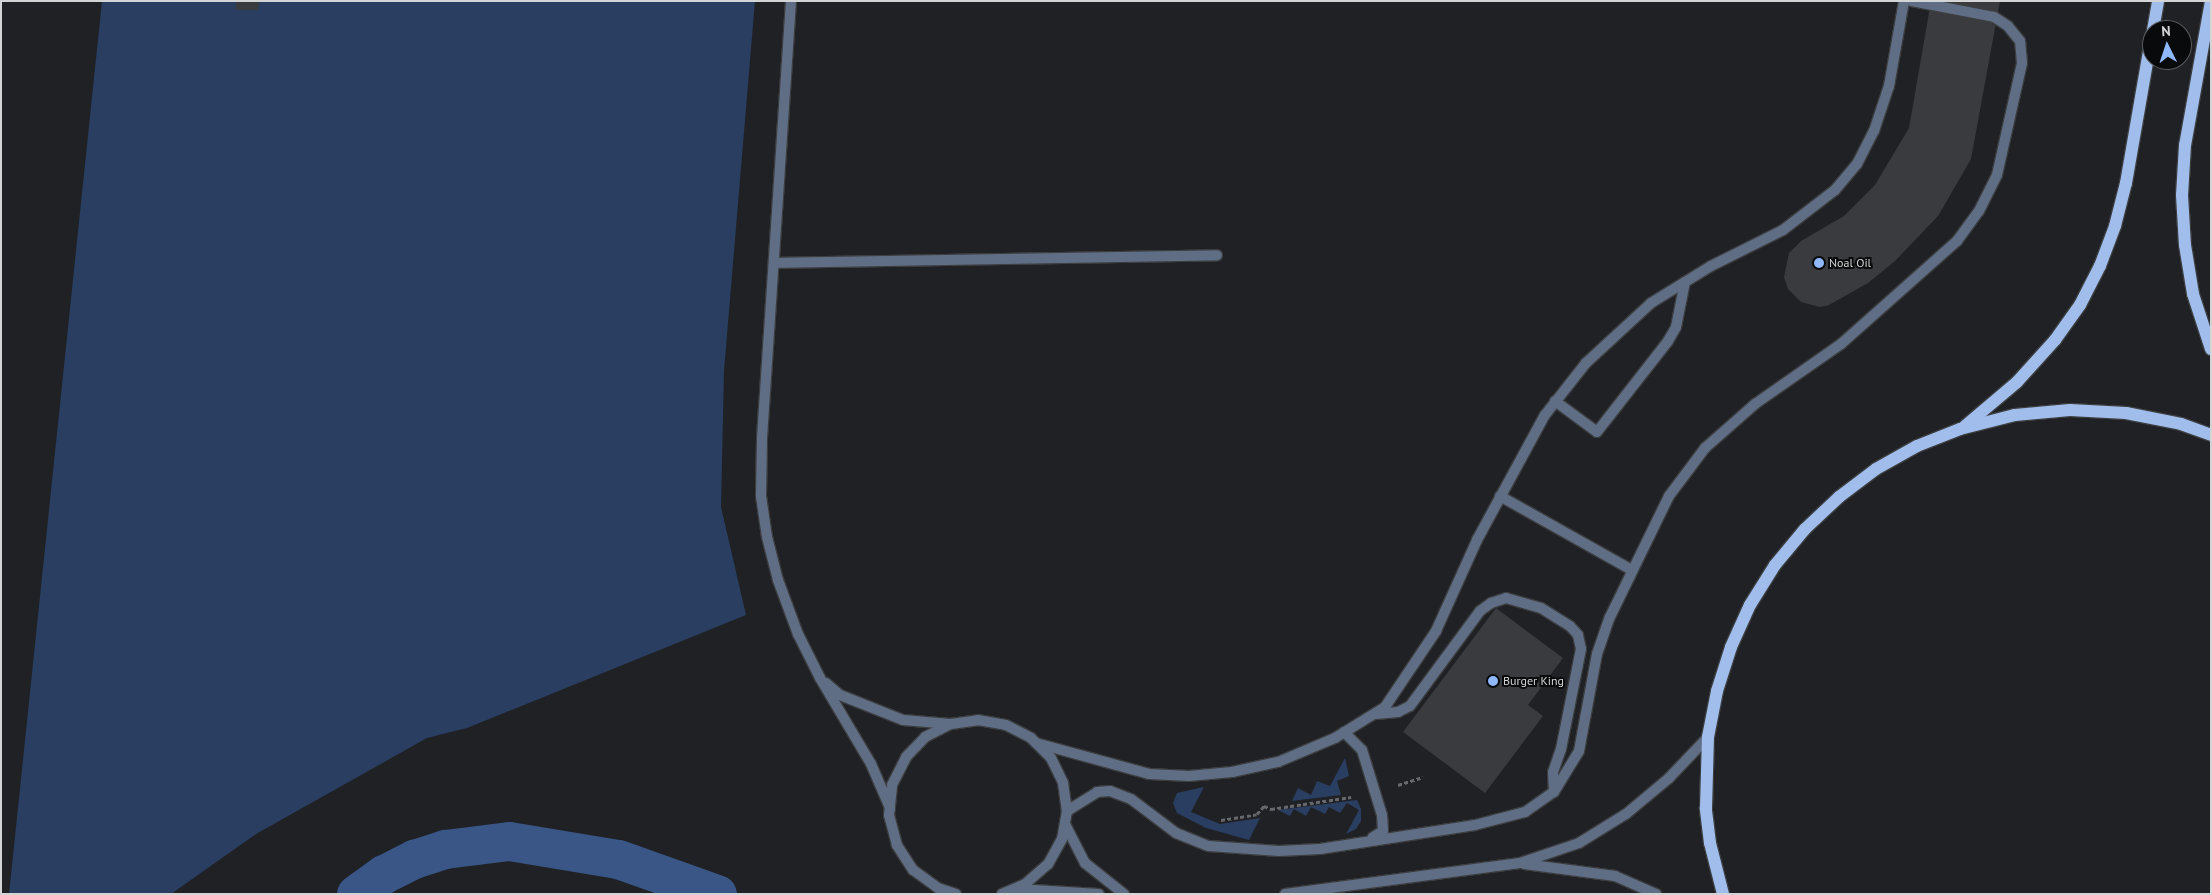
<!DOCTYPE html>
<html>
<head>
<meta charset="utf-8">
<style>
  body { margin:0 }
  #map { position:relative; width:2212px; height:895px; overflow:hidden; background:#1f2124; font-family:"PT Sans",sans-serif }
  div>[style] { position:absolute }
  .green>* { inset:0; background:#293e60 }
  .canal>* { height:39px; margin:-19.5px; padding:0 19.5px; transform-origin:19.5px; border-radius:19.5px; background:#395687 }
  .building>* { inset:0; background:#393b3f }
  .path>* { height:3px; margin-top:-1.5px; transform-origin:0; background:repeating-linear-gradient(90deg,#66686b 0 4px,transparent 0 6.5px) }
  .roads { filter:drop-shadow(1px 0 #3c3e40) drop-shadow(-1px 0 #3c3e40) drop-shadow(0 1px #3c3e40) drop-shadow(0 -1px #3c3e40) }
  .lane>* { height:10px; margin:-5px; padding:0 5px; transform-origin:5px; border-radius:5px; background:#606e85 }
  .street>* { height:10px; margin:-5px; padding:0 5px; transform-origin:5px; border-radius:5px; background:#606e85 }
  .primary>* { height:12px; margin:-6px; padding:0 6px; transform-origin:6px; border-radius:6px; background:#a0bdec }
  .dots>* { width:14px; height:14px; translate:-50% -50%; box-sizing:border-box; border:2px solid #090a0c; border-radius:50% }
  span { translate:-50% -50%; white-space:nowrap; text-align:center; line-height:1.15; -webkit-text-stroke:4px #090a0c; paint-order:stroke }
  .poi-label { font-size:12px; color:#d2d4d6 }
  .left { translate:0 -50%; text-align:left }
  .frame { position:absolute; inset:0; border:2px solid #d2d4d6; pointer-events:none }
  .north { position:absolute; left:2142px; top:20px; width:50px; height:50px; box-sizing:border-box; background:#090a0c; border:1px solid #595b5d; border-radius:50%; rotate:356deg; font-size:14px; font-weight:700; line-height:20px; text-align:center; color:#d2d4d6 }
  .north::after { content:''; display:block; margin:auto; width:18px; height:22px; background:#8fb8fd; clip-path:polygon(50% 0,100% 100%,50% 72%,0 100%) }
</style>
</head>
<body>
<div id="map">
  <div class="green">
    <div style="clip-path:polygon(102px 1px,755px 1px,724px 371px,721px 507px,746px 615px,467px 728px,427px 738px,256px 834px,171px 894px,9px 894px)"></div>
    <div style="clip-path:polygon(1345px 758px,1349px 776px,1337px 781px,1341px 795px,1292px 801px,1298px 788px,1311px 795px,1317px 781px,1330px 786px)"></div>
    <div style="clip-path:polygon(1204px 787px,1191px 812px,1220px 824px,1260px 818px,1249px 840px,1206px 828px,1177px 813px,1173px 803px,1177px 793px)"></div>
    <div style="clip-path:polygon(1357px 800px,1361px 809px,1361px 821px,1356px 829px,1346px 834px,1359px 810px,1347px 803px,1340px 813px,1329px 807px,1325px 814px,1311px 807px,1306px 816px,1294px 809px,1290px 816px,1278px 810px)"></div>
  </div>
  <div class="canal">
    <div style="left:356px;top:894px;width:34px;rotate:-36deg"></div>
    <div style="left:384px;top:874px;width:34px;rotate:-27deg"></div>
    <div style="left:414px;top:859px;width:33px;rotate:-18deg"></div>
    <div style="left:445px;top:849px;width:64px;rotate:-7.1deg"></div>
    <div style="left:509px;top:841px;width:110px;rotate:9.4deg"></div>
    <div style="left:618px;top:859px;width:105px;rotate:19.5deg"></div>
  </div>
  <div class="building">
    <div style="clip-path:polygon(236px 1px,259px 1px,258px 10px,236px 10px)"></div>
    <div style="clip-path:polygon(1931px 1px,2000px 1px,1971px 159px,1938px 216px,1895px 261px,1868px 283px,1829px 305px,1820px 307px,1801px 302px,1788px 289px,1784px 277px,1789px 253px,1801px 241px,1844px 216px,1875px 185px,1909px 128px)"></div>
    <div style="clip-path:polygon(1496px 608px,1563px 658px,1528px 705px,1543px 716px,1485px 793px,1403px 732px)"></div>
  </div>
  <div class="path">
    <div style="left:1398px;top:785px;width:26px;rotate:-18deg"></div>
    <div style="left:1221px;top:820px;width:36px;rotate:-9deg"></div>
    <div style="left:1257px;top:814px;width:11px;rotate:-49deg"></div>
    <div style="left:1264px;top:806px;width:8px;rotate:23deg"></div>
    <div style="left:1271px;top:809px;width:81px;rotate:-8.5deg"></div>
  </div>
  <div class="roads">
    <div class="lane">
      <div style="left:774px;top:263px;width:443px;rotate:-1deg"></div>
      <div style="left:1555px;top:401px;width:52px;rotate:36.4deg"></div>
      <div style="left:1597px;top:432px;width:115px;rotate:-52deg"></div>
      <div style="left:1668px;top:341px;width:16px;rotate:-60deg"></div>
      <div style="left:1676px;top:327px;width:46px;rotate:-78.7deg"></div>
      <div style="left:1500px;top:496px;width:151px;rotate:29.3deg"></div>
      <div style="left:1376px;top:714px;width:22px;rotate:-5deg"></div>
      <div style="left:1398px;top:712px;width:13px;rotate:-27deg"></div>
      <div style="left:1410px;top:706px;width:118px;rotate:-53.6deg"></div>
      <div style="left:1480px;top:611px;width:14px;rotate:-36deg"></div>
      <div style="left:1491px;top:603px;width:16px;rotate:-18deg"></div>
      <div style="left:1506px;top:598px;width:36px;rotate:16deg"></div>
      <div style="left:1541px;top:608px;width:34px;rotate:32deg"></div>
      <div style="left:1570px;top:626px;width:12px;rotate:48deg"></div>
      <div style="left:1578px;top:635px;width:14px;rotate:78deg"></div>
      <div style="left:1581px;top:649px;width:102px;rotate:101.3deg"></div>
      <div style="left:1561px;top:749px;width:24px;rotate:109deg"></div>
      <div style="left:1553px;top:772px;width:20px;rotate:87deg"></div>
      <div style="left:1344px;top:732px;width:25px;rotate:45deg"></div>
      <div style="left:1362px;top:750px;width:68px;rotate:72.9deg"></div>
      <div style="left:1382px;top:815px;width:16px;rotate:86deg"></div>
      <div style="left:1383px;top:831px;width:12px;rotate:149deg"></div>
      <div style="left:1036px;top:743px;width:117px;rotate:15.3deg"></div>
      <div style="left:1149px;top:774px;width:40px;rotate:2.9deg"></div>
      <div style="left:1189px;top:776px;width:43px;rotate:-5.3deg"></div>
      <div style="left:1232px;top:772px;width:47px;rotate:-12.3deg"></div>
      <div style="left:1278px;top:762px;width:62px;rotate:-22.8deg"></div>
      <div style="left:1335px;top:738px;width:59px;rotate:-31.8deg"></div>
      <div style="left:1385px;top:707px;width:92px;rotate:-56.1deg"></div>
      <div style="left:1436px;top:631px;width:100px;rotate:-65.7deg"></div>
      <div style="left:1477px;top:540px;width:142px;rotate:-61.5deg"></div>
      <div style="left:1545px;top:415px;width:66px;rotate:-51.7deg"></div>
      <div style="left:1586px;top:363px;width:88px;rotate:-42.7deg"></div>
      <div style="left:1651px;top:303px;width:70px;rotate:-31.7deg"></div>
      <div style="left:1711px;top:266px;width:80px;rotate:-26.6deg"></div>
      <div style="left:1783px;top:230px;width:66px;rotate:-37.6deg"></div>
      <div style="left:1835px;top:190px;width:34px;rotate:-50deg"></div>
      <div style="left:1857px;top:164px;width:37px;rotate:-63deg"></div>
      <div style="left:1874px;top:131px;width:47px;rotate:-71.6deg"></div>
      <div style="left:1889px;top:86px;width:86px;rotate:-80deg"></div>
      <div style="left:1067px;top:811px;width:36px;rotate:-32deg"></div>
      <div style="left:1097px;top:792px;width:13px;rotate:-4deg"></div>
      <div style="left:1110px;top:791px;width:22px;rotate:21deg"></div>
      <div style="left:1131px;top:799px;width:56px;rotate:37.1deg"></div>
      <div style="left:1176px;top:833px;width:35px;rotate:22deg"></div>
      <div style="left:1209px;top:846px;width:70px;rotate:4.1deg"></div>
      <div style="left:1279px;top:851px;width:41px;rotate:-2.8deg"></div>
      <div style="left:1320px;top:849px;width:157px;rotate:-8.8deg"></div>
      <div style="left:1475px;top:825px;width:52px;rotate:-14.6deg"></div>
      <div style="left:1525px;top:812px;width:35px;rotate:-35deg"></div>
      <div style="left:1554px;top:792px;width:48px;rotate:-58.6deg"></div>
      <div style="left:1579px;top:751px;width:99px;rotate:-79.5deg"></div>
      <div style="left:1597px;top:654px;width:39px;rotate:-71deg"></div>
      <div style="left:1610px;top:617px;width:135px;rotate:-64deg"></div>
      <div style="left:1669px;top:496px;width:60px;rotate:-53.1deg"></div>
      <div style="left:1705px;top:448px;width:67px;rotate:-41.3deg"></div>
      <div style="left:1755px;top:404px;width:105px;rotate:-34.9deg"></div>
      <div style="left:1841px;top:344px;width:155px;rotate:-41.6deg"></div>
      <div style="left:1957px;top:241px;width:37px;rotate:-54deg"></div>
      <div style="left:1979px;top:211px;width:40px;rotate:-63.4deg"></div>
      <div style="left:1997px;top:175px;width:115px;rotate:-77.4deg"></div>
      <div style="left:2022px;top:63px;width:22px;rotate:-95deg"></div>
      <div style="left:2020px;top:41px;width:19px;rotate:-129deg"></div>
      <div style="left:2008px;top:26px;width:17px;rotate:-147deg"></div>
      <div style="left:1994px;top:17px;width:84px;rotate:-169deg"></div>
    </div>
    <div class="street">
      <div style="left:791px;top:1px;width:439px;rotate:93.8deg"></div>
      <div style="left:762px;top:439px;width:57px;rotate:91deg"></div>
      <div style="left:761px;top:496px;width:41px;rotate:81.7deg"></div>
      <div style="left:767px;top:537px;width:44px;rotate:75.7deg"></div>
      <div style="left:778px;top:580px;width:58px;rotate:69.7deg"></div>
      <div style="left:798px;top:634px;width:49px;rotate:63.4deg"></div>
      <div style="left:820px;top:678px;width:100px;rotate:59.3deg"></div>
      <div style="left:871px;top:764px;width:48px;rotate:66.6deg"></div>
      <div style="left:826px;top:683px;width:18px;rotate:41deg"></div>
      <div style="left:840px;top:695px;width:68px;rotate:21.6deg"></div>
      <div style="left:903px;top:720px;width:47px;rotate:4.9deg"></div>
      <div style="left:1065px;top:824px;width:44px;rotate:62.9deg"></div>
      <div style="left:1085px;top:863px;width:50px;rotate:38.5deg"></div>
      <div style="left:1524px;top:864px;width:92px;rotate:7.5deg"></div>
      <div style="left:1615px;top:876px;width:45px;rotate:23.7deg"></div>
      <div style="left:1018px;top:889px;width:81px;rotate:3.5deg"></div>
      <div style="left:956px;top:894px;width:19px;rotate:-162deg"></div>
      <div style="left:938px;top:888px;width:31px;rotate:-144deg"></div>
      <div style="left:913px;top:870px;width:30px;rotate:-123deg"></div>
      <div style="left:897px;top:845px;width:31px;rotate:-105deg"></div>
      <div style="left:889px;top:815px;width:30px;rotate:-84deg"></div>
      <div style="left:892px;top:785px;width:31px;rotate:-63deg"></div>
      <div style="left:906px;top:757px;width:28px;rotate:-46deg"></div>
      <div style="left:925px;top:737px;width:29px;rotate:-27deg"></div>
      <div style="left:951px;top:724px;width:27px;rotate:-8deg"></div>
      <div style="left:978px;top:720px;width:28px;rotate:10deg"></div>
      <div style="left:1006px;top:725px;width:28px;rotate:27deg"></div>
      <div style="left:1031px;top:738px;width:28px;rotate:45deg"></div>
      <div style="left:1051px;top:758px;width:28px;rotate:64deg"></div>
      <div style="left:1063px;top:783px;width:28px;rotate:82deg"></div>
      <div style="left:1067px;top:811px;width:28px;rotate:100deg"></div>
      <div style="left:1062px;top:839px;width:29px;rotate:119deg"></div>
      <div style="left:1048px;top:864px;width:30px;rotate:139deg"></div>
      <div style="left:1025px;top:884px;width:25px;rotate:157deg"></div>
      <div style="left:1285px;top:894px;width:237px;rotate:-7.5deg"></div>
      <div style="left:1520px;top:863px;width:62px;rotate:-18.7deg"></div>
      <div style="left:1579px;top:843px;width:55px;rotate:-31.7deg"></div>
      <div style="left:1626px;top:814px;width:56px;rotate:-39.9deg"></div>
      <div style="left:1669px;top:778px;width:57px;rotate:-46.4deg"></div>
    </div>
    <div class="primary">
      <div style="left:2211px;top:1px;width:146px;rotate:100.2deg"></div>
      <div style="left:2185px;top:145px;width:50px;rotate:93.4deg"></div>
      <div style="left:2182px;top:195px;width:50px;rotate:86.6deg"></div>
      <div style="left:2185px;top:245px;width:50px;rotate:80.7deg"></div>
      <div style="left:2193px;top:294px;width:58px;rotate:71.9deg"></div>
      <div style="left:2153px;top:30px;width:29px;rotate:-80deg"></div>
      <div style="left:1965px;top:426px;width:68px;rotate:-40.2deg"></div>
      <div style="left:2017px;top:382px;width:57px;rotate:-47.9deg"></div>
      <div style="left:2055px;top:340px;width:43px;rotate:-54.5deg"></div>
      <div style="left:2080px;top:305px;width:44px;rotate:-62.9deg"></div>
      <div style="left:2100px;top:266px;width:43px;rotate:-69.4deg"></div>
      <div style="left:2115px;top:226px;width:44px;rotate:-75.7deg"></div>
      <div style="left:2126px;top:183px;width:151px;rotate:-80.1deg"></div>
      <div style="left:1723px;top:894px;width:53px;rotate:-104.3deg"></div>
      <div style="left:1710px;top:843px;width:35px;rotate:-97deg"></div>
      <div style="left:1706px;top:808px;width:71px;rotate:-88.4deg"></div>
      <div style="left:1708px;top:737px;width:47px;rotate:-78.9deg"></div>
      <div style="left:1717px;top:691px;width:46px;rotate:-72.3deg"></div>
      <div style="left:1731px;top:647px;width:46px;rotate:-65.7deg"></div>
      <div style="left:1750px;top:605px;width:47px;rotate:-58deg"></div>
      <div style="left:1775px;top:565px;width:47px;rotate:-50.2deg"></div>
      <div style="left:1805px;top:529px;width:47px;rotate:-43.3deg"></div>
      <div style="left:1839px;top:497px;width:46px;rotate:-37.1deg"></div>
      <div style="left:1876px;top:469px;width:47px;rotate:-29.3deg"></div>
      <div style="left:1917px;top:446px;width:46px;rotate:-21.6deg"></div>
      <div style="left:1960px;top:429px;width:57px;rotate:-14.3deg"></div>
      <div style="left:2015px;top:415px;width:55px;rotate:-5.2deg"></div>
      <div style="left:2070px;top:410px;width:56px;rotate:3.1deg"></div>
      <div style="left:2126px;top:413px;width:56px;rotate:11.3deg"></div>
      <div style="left:2181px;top:424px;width:32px;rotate:20deg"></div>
    </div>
  </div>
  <div class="dots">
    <div style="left:1819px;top:263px;background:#8fb8fd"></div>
    <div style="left:1493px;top:681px;background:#8fb8fd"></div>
  </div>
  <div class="poi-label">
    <span class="left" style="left:1829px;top:263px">Noal Oil</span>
    <span class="left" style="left:1503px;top:681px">Burger King</span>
  </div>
  <div class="frame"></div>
  <div class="north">N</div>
</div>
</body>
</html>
